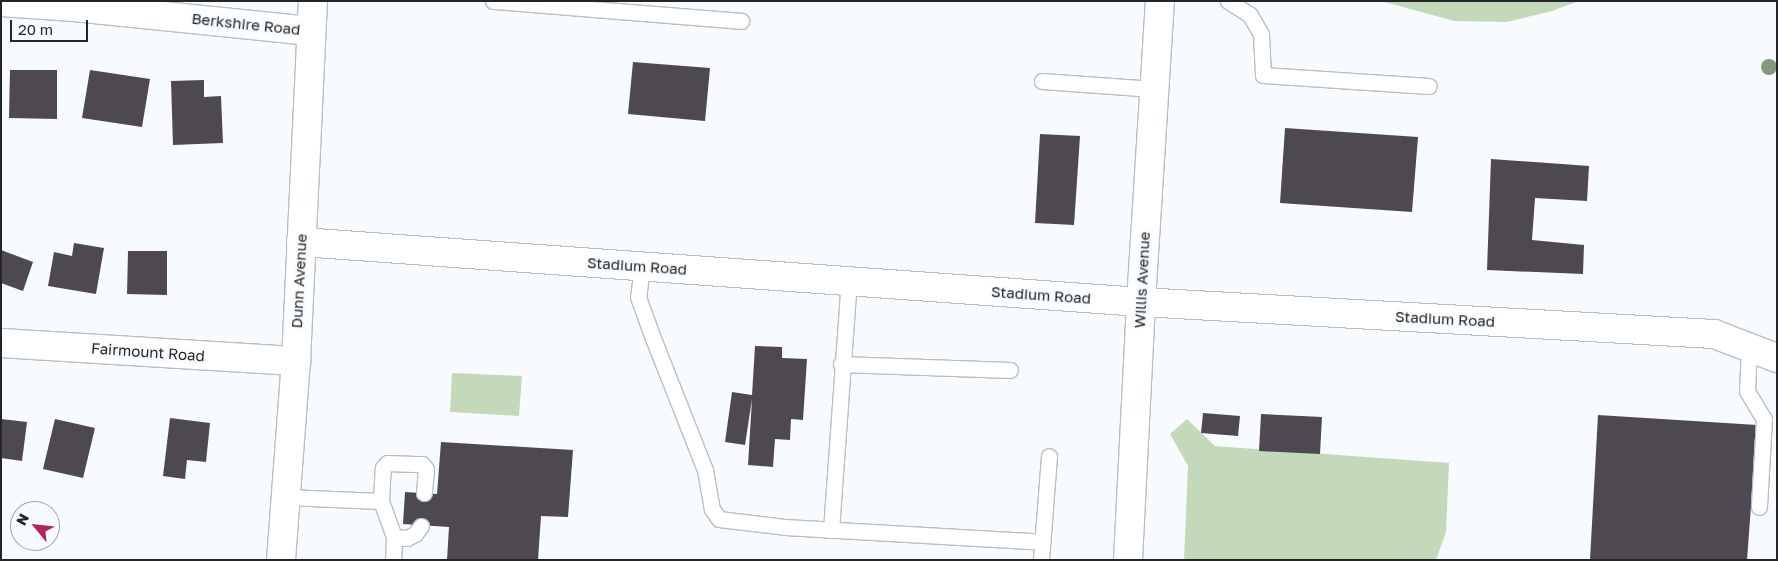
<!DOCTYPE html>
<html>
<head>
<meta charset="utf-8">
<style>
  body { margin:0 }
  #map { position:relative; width:1778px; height:561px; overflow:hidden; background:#f8fbfe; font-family:"Golos Text",sans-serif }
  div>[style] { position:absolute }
  .green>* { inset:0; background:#c4d8ba }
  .building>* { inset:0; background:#4e4950 }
  .roads { filter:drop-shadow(1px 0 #b7bfc6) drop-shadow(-1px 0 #b7bfc6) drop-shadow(0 1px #b7bfc6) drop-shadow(0 -1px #b7bfc6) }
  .service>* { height:15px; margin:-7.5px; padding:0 7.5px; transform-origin:7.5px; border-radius:7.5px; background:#fff }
  .minor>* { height:28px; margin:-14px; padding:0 14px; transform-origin:14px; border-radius:14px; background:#fff }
  .secondary>* { height:28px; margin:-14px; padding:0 14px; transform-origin:14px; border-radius:14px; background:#fff }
  .trees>* { width:16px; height:16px; margin:-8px; border-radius:50%; background:#849978 }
  span { translate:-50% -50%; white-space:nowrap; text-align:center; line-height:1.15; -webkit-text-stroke:5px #f8fbfe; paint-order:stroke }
  .street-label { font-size:15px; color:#232629 }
  .frame { position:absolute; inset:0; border:2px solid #232629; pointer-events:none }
  .north { position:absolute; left:10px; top:501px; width:50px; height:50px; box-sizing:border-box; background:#f8fbfe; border:1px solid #a3a6a9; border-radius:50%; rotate:298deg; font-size:14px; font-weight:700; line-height:20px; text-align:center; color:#232629 }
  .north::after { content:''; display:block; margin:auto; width:18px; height:22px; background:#b32354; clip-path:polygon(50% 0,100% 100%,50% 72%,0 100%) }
  .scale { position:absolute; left:10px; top:20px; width:78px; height:22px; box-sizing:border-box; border:2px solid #232629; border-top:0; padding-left:6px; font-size:15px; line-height:18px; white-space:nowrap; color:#232629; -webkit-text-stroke:4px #f8fbfe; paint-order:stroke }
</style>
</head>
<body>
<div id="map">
  <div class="green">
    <div style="clip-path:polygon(1381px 1px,1579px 1px,1552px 11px,1507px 22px,1454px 21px)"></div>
    <div style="clip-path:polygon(452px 373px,522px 376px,519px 416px,450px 412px)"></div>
    <div style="clip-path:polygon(1187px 419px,1215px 446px,1449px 463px,1446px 532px,1436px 560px,1184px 560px,1188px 466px,1170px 434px)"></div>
  </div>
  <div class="building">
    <div style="clip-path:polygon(633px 62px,710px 68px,705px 121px,628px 114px)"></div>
    <div style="clip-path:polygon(10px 70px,57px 70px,57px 119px,9px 118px)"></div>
    <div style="clip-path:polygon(90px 70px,150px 79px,142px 127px,82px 118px)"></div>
    <div style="clip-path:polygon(204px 80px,204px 97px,221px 96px,223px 143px,173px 145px,171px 81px)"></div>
    <div style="clip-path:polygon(1285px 128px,1418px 137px,1412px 212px,1280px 203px)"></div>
    <div style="clip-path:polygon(1040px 134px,1080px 136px,1074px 225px,1035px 223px)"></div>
    <div style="clip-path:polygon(1491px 159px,1589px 166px,1587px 201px,1535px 198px,1532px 240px,1584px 245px,1583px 274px,1487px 270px)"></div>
    <div style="clip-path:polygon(74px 243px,104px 248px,96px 294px,48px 286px,54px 252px,72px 256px)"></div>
    <div style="clip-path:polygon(1px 250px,33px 262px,23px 291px,1px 283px)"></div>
    <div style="clip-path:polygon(128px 251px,167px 251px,167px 295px,127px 294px)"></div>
    <div style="clip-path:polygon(755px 346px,782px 347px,782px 358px,807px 359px,803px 420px,791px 419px,790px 440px,775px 439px,773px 467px,748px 465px,752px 399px,745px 445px,725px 442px,732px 392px,752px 395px)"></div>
    <div style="clip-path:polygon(1203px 413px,1240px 416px,1238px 436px,1201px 433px)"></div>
    <div style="clip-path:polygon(1261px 414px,1322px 417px,1320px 454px,1259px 451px)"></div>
    <div style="clip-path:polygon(1598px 415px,1757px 425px,1747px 560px,1590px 560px)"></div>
    <div style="clip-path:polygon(170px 418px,210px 423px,206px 462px,187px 460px,185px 479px,163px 476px)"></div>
    <div style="clip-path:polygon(1px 419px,27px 422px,22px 461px,1px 458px)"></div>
    <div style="clip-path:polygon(55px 419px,95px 428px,83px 478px,43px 469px)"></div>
    <div style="clip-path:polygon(441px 442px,573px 450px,568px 517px,541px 516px,538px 560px,447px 560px,449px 527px,403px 524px,405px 492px,437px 494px)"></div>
  </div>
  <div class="roads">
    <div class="service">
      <div style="left:493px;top:1px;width:249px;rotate:4.6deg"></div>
      <div style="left:1228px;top:1px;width:26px;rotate:32deg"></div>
      <div style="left:1250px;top:15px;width:22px;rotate:60deg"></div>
      <div style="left:1261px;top:34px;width:41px;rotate:87.2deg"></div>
      <div style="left:1263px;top:75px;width:166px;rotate:3.8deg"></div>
      <div style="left:1042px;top:81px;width:112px;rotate:4.1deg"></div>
      <div style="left:642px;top:266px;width:31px;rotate:97deg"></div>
      <div style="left:638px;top:297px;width:33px;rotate:70deg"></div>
      <div style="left:649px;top:328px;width:153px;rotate:68.5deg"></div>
      <div style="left:705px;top:470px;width:40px;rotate:80deg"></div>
      <div style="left:712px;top:509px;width:12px;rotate:55deg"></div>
      <div style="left:719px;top:519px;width:66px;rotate:6.9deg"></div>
      <div style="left:785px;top:527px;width:258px;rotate:3.3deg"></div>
      <div style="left:1749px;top:348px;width:43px;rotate:92.7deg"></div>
      <div style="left:1747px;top:391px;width:33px;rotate:59deg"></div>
      <div style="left:1764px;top:419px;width:88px;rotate:93.3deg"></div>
      <div style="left:841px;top:364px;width:169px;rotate:2deg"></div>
      <div style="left:286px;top:497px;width:95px;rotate:2.4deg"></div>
      <div style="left:381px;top:501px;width:38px;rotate:70deg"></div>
      <div style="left:394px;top:537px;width:23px;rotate:92deg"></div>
      <div style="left:381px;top:501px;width:33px;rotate:-87deg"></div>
      <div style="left:383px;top:468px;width:6px;rotate:-51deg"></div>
      <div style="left:387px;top:463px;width:35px;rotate:2deg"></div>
      <div style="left:422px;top:464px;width:6px;rotate:51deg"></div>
      <div style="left:426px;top:469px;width:24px;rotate:95deg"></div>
      <div style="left:831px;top:530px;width:250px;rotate:-85.9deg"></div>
      <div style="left:394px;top:537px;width:13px;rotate:4deg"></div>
      <div style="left:407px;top:538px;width:9px;rotate:-27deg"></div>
      <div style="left:415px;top:534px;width:10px;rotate:-53deg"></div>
      <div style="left:1041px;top:560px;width:104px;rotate:-85.6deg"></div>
    </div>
    <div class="minor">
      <div style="left:1px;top:2px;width:73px;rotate:3.9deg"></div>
      <div style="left:74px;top:7px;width:238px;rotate:5.8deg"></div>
      <div style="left:301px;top:242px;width:842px;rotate:4.09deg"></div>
      <div style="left:1141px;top:302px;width:574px;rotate:3.2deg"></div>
      <div style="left:1714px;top:334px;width:67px;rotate:20.9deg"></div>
      <div style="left:1px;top:343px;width:296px;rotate:3.5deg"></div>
      <div style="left:1128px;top:560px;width:258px;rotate:-87.1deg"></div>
      <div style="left:1141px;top:302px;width:302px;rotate:-86.4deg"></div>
    </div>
    <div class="secondary">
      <div style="left:281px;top:560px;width:200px;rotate:-85.7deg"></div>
      <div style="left:296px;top:361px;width:360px;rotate:-87.3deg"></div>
    </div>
  </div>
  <div class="trees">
    <div style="left:1769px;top:67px"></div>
  </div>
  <div class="street-label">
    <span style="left:246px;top:24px;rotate:6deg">Berkshire Road</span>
    <span style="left:637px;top:266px;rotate:4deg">Stadium Road</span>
    <span style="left:1142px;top:280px;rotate:-87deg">Willis Avenue</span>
    <span style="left:299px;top:281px;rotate:-87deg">Dunn Avenue</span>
    <span style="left:1041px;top:295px;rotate:4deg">Stadium Road</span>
    <span style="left:1445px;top:319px;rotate:3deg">Stadium Road</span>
    <span style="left:148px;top:352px;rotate:4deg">Fairmount Road</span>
  </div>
  <div class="frame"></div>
  <div class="north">N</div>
  <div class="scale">20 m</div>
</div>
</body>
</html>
